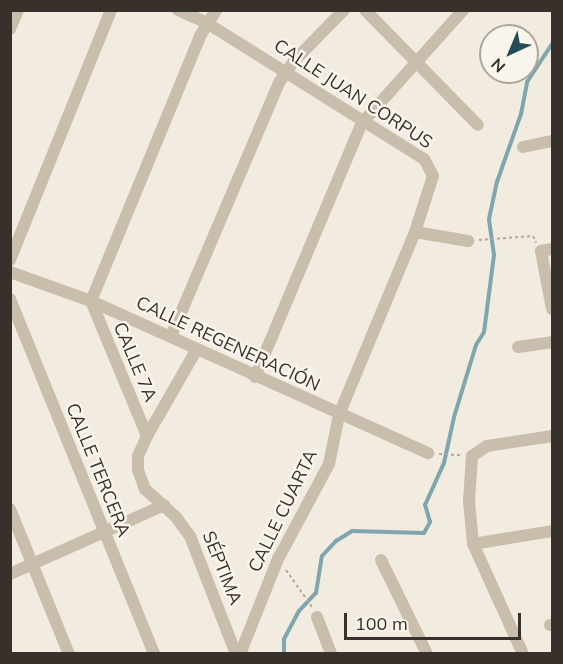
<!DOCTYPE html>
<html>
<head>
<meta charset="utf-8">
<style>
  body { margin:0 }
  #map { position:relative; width:563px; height:664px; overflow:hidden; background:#f1ebe0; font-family:Mulish,sans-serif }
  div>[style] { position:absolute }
  .stream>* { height:4px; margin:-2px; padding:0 2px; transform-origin:2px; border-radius:2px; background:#80a6ad }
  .path>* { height:2px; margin-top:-1px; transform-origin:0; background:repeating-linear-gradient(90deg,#b5a796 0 3px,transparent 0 6px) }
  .minor>* { height:12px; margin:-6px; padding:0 6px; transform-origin:6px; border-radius:6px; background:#c9bdac }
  span { translate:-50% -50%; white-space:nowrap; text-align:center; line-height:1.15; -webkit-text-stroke:5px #f9f5ec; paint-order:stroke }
  .street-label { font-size:18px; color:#38302a }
  .frame { position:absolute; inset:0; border:12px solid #38302a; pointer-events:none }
  .north { position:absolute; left:479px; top:24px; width:60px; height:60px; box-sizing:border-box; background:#f9f5ec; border:2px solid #aca69e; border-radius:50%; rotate:224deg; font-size:16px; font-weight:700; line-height:24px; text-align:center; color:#38302a }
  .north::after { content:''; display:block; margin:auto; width:21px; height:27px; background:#234d56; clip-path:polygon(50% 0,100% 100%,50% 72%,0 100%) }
  .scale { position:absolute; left:344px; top:613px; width:177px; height:27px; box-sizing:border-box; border:3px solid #38302a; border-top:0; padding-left:8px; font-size:18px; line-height:21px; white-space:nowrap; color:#38302a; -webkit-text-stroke:4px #f9f5ec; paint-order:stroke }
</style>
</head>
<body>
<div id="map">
  <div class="stream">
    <div style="left:284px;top:654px;width:15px;rotate:-90deg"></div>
    <div style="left:284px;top:639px;width:32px;rotate:-62deg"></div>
    <div style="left:299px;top:611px;width:25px;rotate:-47deg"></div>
    <div style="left:316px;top:593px;width:37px;rotate:-81deg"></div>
    <div style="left:322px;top:556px;width:21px;rotate:-47deg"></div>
    <div style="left:336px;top:541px;width:19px;rotate:-32deg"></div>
    <div style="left:352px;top:531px;width:72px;rotate:1.6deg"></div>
    <div style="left:424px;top:533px;width:13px;rotate:-61deg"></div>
    <div style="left:430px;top:522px;width:18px;rotate:-106deg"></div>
    <div style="left:425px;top:505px;width:46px;rotate:-65.7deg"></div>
    <div style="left:444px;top:463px;width:47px;rotate:-77.7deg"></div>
    <div style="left:454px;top:417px;width:75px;rotate:-73deg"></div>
    <div style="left:476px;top:345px;width:15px;rotate:-58deg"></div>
    <div style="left:484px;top:332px;width:78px;rotate:-82.6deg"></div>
    <div style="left:494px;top:255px;width:36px;rotate:-98deg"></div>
    <div style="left:489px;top:219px;width:38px;rotate:-78deg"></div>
    <div style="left:497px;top:182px;width:72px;rotate:-70.6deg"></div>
    <div style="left:521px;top:114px;width:33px;rotate:-79deg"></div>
    <div style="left:527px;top:82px;width:45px;rotate:-56.7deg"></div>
  </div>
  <div class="path">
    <div style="left:479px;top:240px;width:54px;rotate:-4.2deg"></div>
    <div style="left:533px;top:236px;width:7px;rotate:63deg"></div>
    <div style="left:439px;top:454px;width:22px;rotate:3deg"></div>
    <div style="left:286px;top:570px;width:45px;rotate:54.9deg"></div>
  </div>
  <div class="minor">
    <div style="left:178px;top:10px;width:32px;rotate:24deg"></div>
    <div style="left:207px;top:23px;width:256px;rotate:32.1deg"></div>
    <div style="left:424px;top:159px;width:19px;rotate:62deg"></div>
    <div style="left:433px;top:176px;width:59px;rotate:107.8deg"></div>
    <div style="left:415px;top:232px;width:198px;rotate:112.6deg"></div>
    <div style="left:339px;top:415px;width:50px;rotate:101.5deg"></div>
    <div style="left:329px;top:464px;width:108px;rotate:118.2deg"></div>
    <div style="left:278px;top:559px;width:102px;rotate:111.8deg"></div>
    <div style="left:365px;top:10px;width:161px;rotate:45.5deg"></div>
    <div style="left:10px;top:29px;width:21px;rotate:-67deg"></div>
    <div style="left:523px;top:147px;width:30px;rotate:-12deg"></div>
    <div style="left:415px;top:232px;width:54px;rotate:9.6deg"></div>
    <div style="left:552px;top:249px;width:11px;rotate:170deg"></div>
    <div style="left:541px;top:251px;width:59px;rotate:79.3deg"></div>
    <div style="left:10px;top:260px;width:270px;rotate:-68deg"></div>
    <div style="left:10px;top:272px;width:86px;rotate:19.7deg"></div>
    <div style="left:91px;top:301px;width:370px;rotate:24.3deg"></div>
    <div style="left:10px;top:299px;width:383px;rotate:67.9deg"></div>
    <div style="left:171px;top:336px;width:277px;rotate:-66.9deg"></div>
    <div style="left:280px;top:81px;width:24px;rotate:-55deg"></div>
    <div style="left:294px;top:61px;width:71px;rotate:-45.6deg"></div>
    <div style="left:518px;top:347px;width:34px;rotate:-8deg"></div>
    <div style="left:197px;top:349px;width:100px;rotate:119.9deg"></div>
    <div style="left:147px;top:436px;width:22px;rotate:114deg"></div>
    <div style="left:138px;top:456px;width:14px;rotate:90deg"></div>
    <div style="left:138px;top:470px;width:20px;rotate:70deg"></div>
    <div style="left:145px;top:489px;width:42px;rotate:42.1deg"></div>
    <div style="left:176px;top:517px;width:24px;rotate:54deg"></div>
    <div style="left:190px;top:536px;width:127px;rotate:68.7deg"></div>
    <div style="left:255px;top:377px;width:276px;rotate:-67.2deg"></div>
    <div style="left:362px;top:123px;width:152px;rotate:-48.2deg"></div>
    <div style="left:147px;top:436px;width:146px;rotate:-112.5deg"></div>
    <div style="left:91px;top:301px;width:287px;rotate:-67.6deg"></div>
    <div style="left:200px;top:36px;width:31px;rotate:-58deg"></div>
    <div style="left:10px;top:509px;width:157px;rotate:67.9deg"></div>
    <div style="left:473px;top:544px;width:80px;rotate:-9.3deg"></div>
    <div style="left:381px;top:560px;width:105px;rotate:63.9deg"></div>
    <div style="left:10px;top:574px;width:169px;rotate:-24.1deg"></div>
    <div style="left:317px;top:617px;width:40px;rotate:69deg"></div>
    <div style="left:550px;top:625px;width:2px"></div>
    <div style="left:523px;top:654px;width:121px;rotate:-114.4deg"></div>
    <div style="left:473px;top:544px;width:43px;rotate:-95.3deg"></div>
    <div style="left:469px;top:501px;width:45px;rotate:-86.2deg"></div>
    <div style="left:472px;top:456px;width:18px;rotate:-34deg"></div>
    <div style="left:487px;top:446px;width:66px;rotate:-8.7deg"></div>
  </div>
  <div class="street-label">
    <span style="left:353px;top:94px;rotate:33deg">CALLE JUAN CORPUS</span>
    <span style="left:228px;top:344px;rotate:25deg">CALLE REGENERACIÓN</span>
    <span style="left:135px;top:362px;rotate:67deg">CALLE 7A</span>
    <span style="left:98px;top:470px;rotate:68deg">CALLE TERCERA</span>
    <span style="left:283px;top:511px;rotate:-64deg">CALLE CUARTA</span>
    <span style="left:222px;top:568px;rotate:68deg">SÉPTIMA</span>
  </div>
  <div class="frame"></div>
  <div class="north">N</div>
  <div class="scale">100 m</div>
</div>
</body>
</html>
